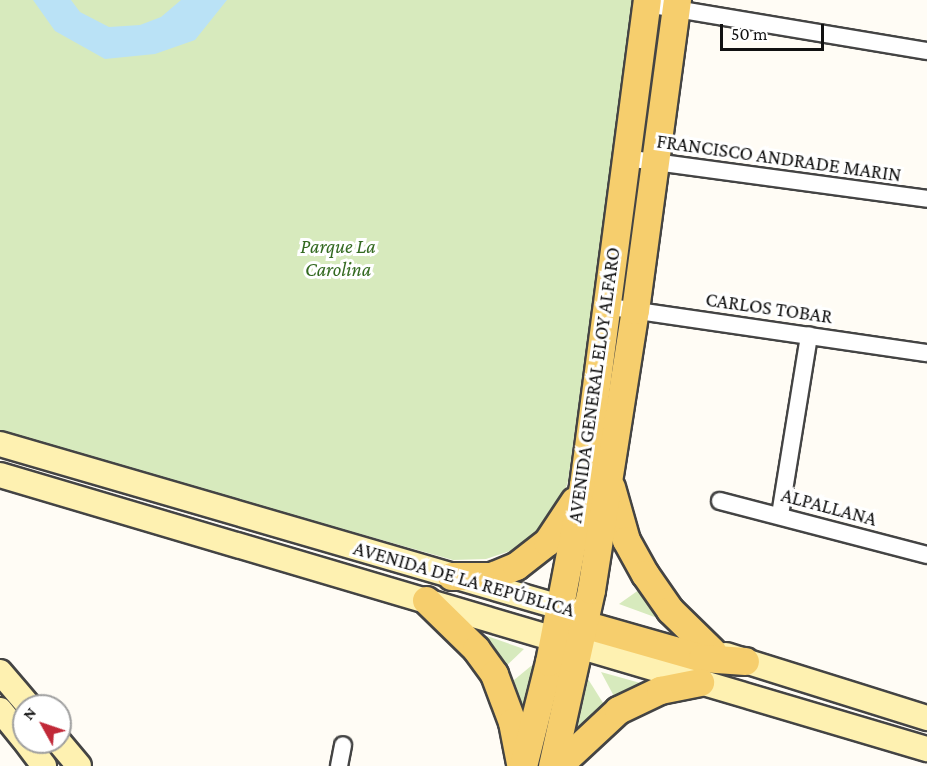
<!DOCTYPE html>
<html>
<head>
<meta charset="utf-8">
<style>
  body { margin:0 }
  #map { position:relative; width:927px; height:766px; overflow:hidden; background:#fffcf5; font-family:"Crimson Pro",serif }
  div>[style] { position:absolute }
  .green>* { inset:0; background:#d7eabd }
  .water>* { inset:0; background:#bae2f6 }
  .roads { filter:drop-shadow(2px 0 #444) drop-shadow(-2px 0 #444) drop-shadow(0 2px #444) drop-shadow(0 -2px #444) }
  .minor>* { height:16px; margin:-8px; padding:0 8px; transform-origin:8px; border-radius:8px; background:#fff }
  .secondary>* { height:24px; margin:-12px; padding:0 12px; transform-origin:12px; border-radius:12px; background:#fef1b1 }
  .primary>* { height:27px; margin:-13.5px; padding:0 13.5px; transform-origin:13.5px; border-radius:13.5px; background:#f6ce6d }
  span { translate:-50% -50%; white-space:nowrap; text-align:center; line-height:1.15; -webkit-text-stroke:6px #fff; paint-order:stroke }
  .street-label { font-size:20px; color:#111 }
  .park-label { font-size:20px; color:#336920; font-style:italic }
  .north { position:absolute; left:12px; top:694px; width:60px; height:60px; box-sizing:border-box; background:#fff; border:2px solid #a0a0a0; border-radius:50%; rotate:310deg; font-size:16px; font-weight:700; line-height:24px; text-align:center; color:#111 }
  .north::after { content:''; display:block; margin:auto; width:21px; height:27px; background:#c12938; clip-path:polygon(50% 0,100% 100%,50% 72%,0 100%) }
  .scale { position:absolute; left:720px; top:24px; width:104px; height:27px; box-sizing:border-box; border:3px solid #111; border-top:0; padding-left:8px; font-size:18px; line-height:21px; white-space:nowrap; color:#111; -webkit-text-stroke:4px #fff; paint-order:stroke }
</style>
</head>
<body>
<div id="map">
  <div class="green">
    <div style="clip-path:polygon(0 0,634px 0,568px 481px,562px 500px,535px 537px,516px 549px,486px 559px,453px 560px,0 433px)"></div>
    <div style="clip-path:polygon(643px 587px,671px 623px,619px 604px)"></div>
    <div style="clip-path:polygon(467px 629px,524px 649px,504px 668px)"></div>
    <div style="clip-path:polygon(531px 666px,537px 666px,521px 733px,508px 685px)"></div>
    <div style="clip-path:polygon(601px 672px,651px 686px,616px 700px)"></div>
    <div style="clip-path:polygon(588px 679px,605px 706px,575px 737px)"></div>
  </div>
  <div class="water">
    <div style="clip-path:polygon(33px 0,71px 0,80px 12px,109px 27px,140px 25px,161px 17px,181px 0,227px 0,195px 40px,155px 54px,105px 59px,55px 31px)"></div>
  </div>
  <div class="roads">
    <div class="minor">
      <div style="left:646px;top:4px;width:285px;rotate:9.5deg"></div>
      <div style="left:625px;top:158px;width:305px;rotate:7.7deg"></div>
      <div style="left:604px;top:306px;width:326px;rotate:8.3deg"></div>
      <div style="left:720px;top:501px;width:214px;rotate:14.6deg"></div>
      <div style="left:780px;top:515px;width:182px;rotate:-80.8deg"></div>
      <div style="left:339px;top:766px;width:21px;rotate:-79deg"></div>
    </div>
    <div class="secondary">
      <div style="left:0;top:444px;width:601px;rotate:16.23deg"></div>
      <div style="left:0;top:475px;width:967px;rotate:16.47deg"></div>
      <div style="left:726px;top:655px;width:211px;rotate:17.4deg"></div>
      <div style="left:0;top:672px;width:45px;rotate:49.5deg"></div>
      <div style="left:0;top:710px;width:38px;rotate:51deg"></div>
      <div style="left:26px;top:742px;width:30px;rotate:53deg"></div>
      <div style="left:59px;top:742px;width:31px;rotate:50deg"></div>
    </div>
    <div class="primary">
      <div style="left:611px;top:487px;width:55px;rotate:74.2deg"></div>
      <div style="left:626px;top:540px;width:39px;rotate:61deg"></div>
      <div style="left:645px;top:574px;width:44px;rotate:55.2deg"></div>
      <div style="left:670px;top:610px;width:59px;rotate:44.3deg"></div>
      <div style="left:451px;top:576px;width:40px"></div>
      <div style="left:491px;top:576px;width:27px;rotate:-22deg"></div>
      <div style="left:516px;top:566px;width:39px;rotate:-38deg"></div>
      <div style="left:547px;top:542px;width:49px;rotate:-56.6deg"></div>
      <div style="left:426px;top:600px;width:70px;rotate:44.4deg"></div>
      <div style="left:476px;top:649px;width:31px;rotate:54deg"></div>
      <div style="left:494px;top:674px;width:51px;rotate:69.4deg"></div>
      <div style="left:512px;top:722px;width:42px;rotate:79deg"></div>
      <div style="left:566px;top:623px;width:17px;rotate:3deg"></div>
      <div style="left:583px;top:624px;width:124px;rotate:15.9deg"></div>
      <div style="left:702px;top:658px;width:43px;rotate:4deg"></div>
      <div style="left:523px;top:766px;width:107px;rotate:-76deg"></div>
      <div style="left:549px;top:662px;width:180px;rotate:-79.1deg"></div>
      <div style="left:583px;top:485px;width:489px;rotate:-82.5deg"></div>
      <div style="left:552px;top:766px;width:180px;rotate:-77.5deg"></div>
      <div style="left:591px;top:590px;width:283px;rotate:-81.1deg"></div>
      <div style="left:635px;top:310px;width:313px;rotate:-82.3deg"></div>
      <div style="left:558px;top:766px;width:82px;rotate:-43deg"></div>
      <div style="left:618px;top:710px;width:47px;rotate:-25.5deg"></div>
      <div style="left:660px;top:690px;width:41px;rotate:-11.3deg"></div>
    </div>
  </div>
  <div class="street-label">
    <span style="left:779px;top:158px;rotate:8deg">FRANCISCO ANDRADE MARIN</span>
    <span style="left:769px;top:308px;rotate:8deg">CARLOS TOBAR</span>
    <span style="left:594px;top:385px;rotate:-82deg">AVENIDA GENERAL ELOY ALFARO</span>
    <span style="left:829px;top:507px;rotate:15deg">ALPALLANA</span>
    <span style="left:464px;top:579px;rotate:16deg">AVENIDA DE LA REPÚBLICA</span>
  </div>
  <div class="park-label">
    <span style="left:338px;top:258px">Parque La<br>Carolina</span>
  </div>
  <div class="north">N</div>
  <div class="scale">50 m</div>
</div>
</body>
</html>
